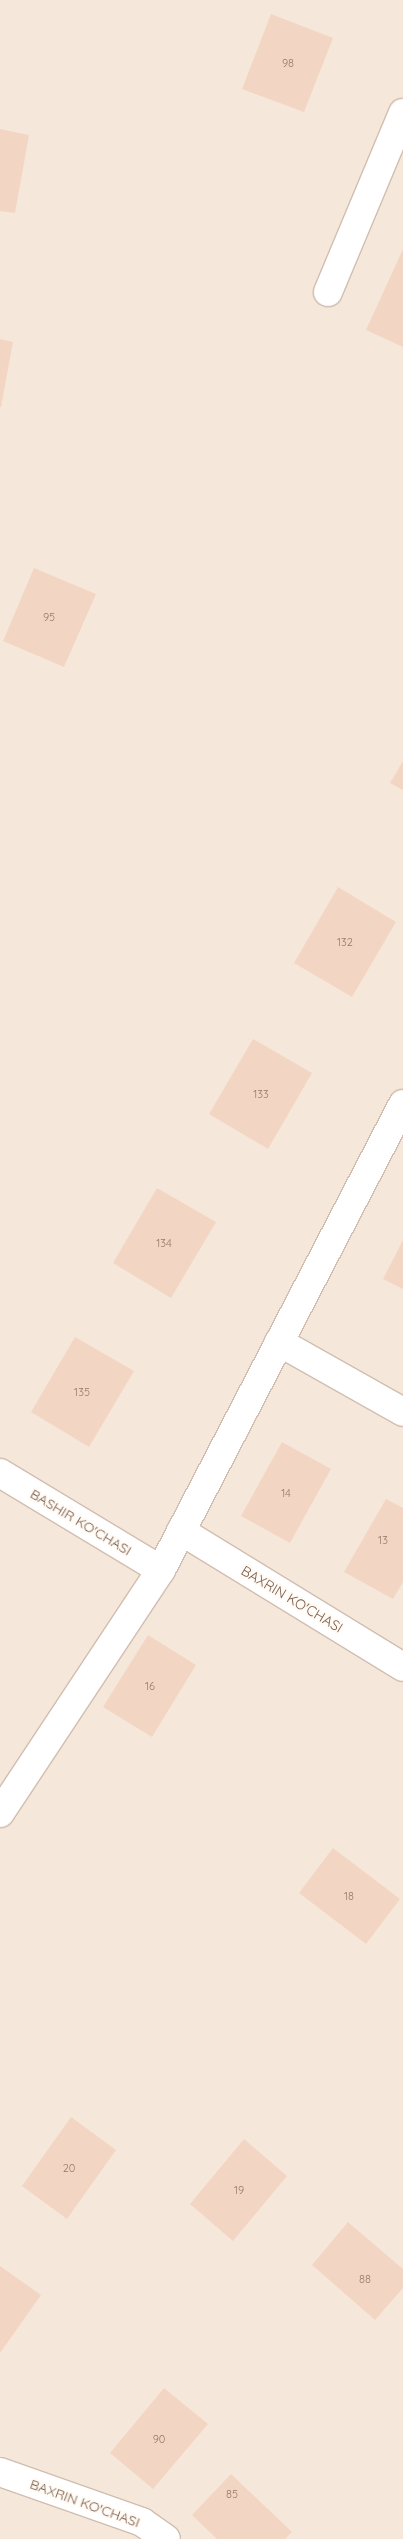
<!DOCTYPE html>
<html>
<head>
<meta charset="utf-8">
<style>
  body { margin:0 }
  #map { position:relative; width:403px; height:2539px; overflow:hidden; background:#fdf6ec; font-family:Quicksand,sans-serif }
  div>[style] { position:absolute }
  .residential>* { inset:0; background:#f5e8da }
  .building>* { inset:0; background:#f3d5c3 }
  .roads { filter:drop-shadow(1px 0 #d1beb0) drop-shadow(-1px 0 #d1beb0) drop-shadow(0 1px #d1beb0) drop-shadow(0 -1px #d1beb0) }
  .street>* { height:28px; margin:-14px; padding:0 14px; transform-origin:14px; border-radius:14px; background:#fff }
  span { translate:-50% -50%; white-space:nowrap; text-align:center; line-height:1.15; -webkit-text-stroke:4px #fffaf3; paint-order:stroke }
  .number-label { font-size:11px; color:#987a6a }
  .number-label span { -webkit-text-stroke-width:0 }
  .street-label { font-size:14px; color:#7a5c4d }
</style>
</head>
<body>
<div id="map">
  <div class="residential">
    <div style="clip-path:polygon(0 0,403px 0,403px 2539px,0 2539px)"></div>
  </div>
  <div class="building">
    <div style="clip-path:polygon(271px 14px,333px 38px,304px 112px,242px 89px)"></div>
    <div style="clip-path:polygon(0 129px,29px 135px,15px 213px,0 211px)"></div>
    <div style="clip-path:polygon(403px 249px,403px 347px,366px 330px)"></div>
    <div style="clip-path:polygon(0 339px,13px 342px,1px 407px,0 407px)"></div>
    <div style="clip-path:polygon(34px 568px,96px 594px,64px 667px,3px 641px)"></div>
    <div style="clip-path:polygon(403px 761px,403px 790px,390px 783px)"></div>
    <div style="clip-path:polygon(338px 887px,396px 922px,352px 997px,294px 963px)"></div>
    <div style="clip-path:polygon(253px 1039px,312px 1073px,268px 1149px,209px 1114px)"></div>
    <div style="clip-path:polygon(157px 1188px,216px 1222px,171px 1298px,113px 1263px)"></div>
    <div style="clip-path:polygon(403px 1240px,403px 1289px,383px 1279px)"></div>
    <div style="clip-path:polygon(75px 1337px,134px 1371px,89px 1447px,31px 1412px)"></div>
    <div style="clip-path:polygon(282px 1442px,331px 1469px,290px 1543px,241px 1516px)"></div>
    <div style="clip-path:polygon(386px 1499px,403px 1508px,403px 1582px,393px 1599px,344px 1572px)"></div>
    <div style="clip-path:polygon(148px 1635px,196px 1665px,152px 1737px,103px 1707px)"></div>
    <div style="clip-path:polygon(333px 1848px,400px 1899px,366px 1944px,299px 1893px)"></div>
    <div style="clip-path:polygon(71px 2117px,116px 2150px,67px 2219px,22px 2186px)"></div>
    <div style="clip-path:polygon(244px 2139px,287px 2176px,233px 2241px,190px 2204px)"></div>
    <div style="clip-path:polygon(348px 2222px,403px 2269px,403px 2288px,375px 2320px,312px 2265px)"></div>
    <div style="clip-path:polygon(0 2266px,41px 2295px,0 2353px)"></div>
    <div style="clip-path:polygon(164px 2388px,208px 2424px,153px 2489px,110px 2453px)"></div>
    <div style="clip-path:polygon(231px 2474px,292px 2532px,285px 2539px,217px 2539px,192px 2515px)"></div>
  </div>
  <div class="roads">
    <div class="street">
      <div style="left:328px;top:292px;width:194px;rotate:-67.3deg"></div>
      <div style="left:279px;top:1342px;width:142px;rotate:29.4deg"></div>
      <div style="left:0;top:1473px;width:188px;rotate:31.1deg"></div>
      <div style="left:181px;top:1531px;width:260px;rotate:31.5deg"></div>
      <div style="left:0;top:1813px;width:291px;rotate:-56.5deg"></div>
      <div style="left:161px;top:1570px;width:525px;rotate:-62.56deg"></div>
      <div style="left:0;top:2472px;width:151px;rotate:19.4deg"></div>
      <div style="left:142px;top:2522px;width:29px;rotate:35deg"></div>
    </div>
  </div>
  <div class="number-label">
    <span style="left:288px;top:63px">98</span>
    <span style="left:49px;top:617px">95</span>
    <span style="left:345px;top:942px">132</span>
    <span style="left:261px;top:1094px">133</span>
    <span style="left:164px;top:1243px">134</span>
    <span style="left:82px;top:1392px">135</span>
    <span style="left:286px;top:1493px">14</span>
    <span style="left:383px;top:1540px">13</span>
    <span style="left:150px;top:1686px">16</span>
    <span style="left:349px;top:1896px">18</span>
    <span style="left:69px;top:2168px">20</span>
    <span style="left:239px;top:2190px">19</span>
    <span style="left:365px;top:2279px">88</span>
    <span style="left:159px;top:2439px">90</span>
    <span style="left:232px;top:2494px">85</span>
  </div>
  <div class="street-label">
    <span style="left:81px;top:1522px;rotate:31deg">BASHIR KO'CHASI</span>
    <span style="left:292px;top:1599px;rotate:31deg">BAXRIN KO'CHASI</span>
    <span style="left:85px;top:2503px;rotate:20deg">BAXRIN KO'CHASI</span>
  </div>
</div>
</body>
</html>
